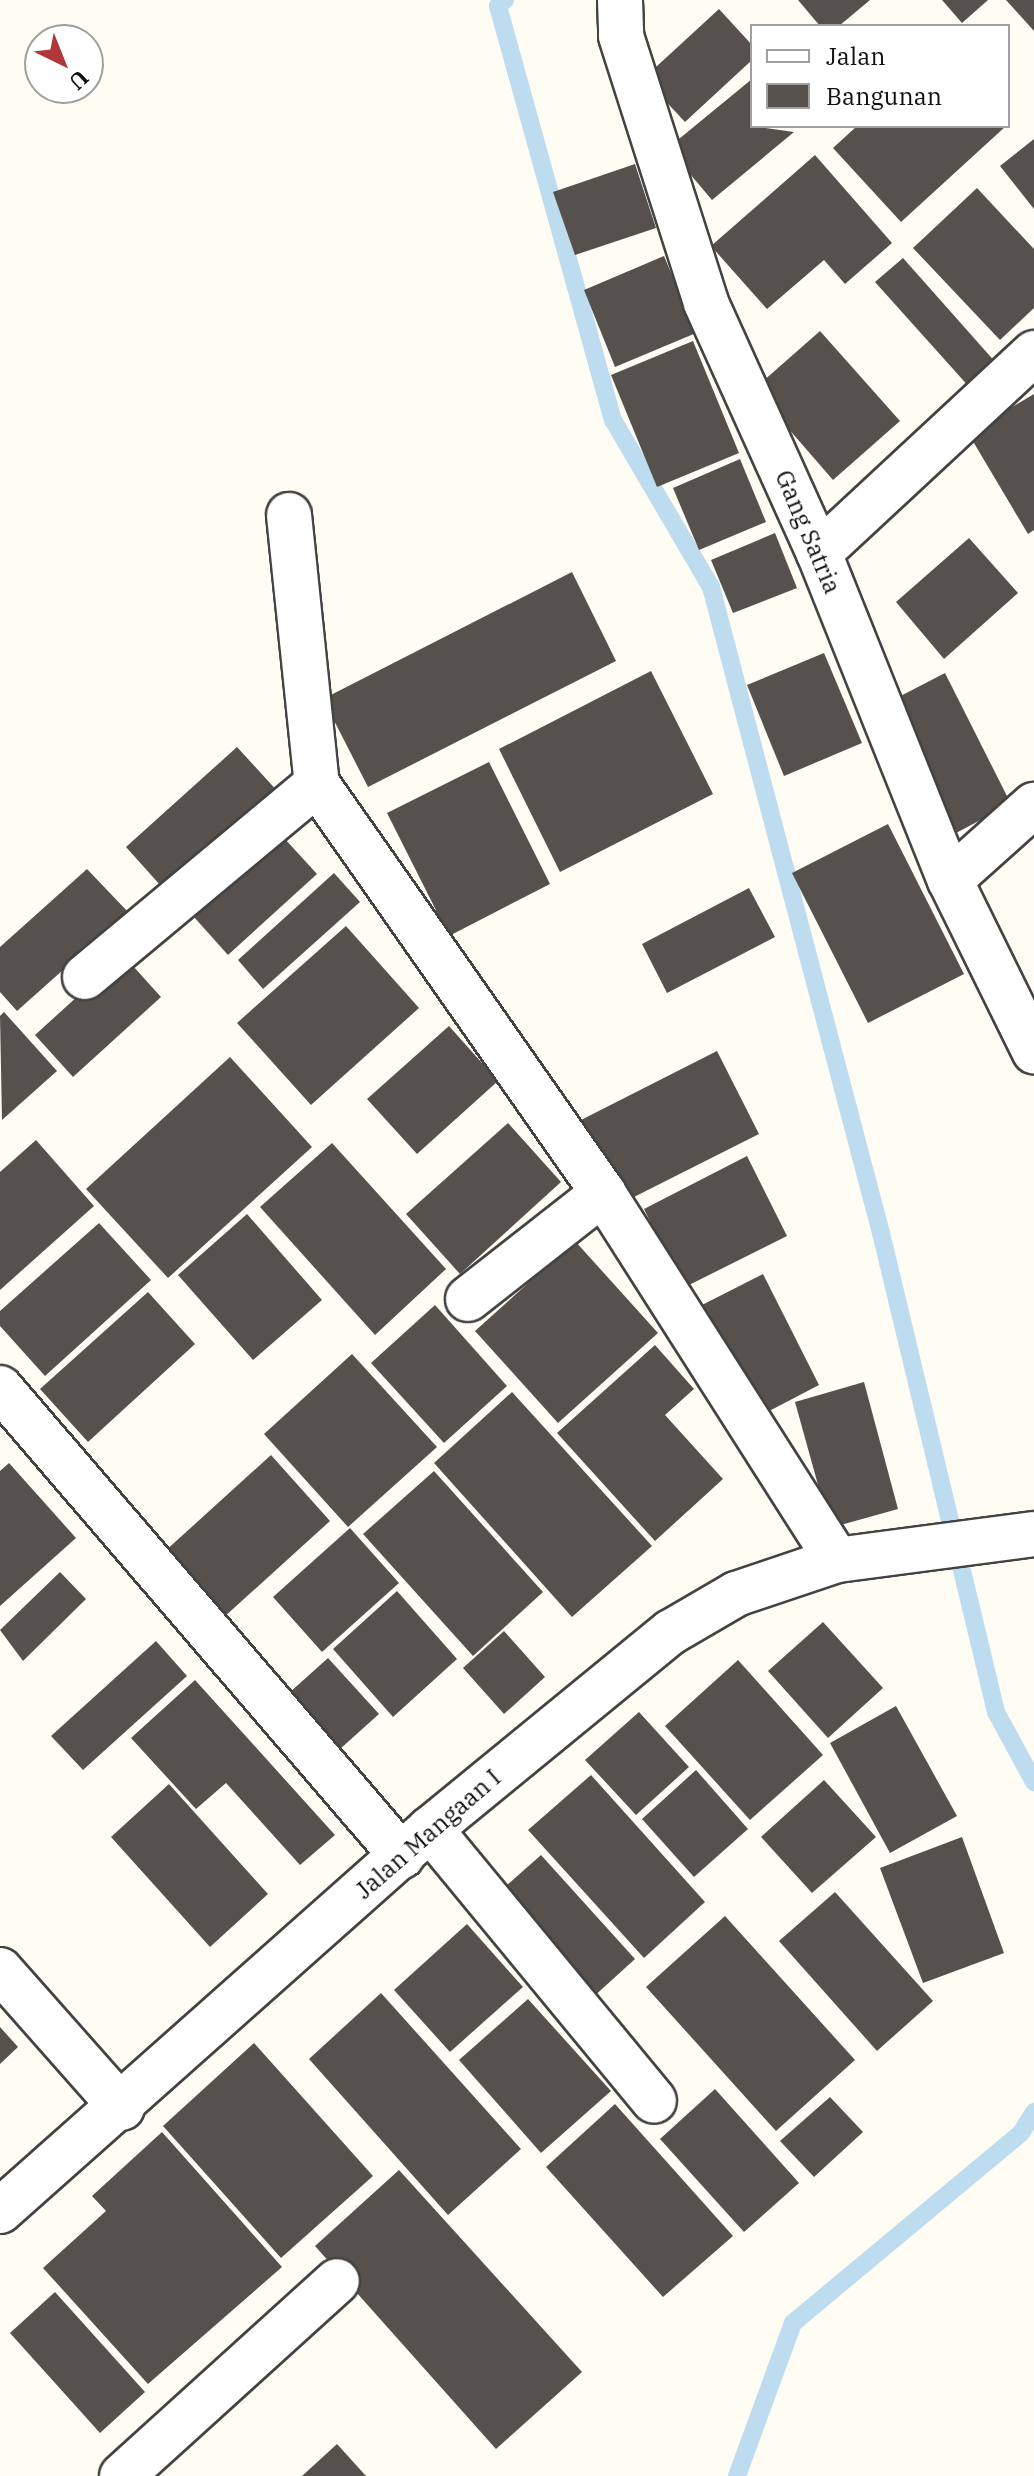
<!DOCTYPE html>
<html>
<head>
<meta charset="utf-8">
<style>
  body { margin:0 }
  #map { position:relative; width:1034px; height:2476px; overflow:hidden; background:#fefcf3; font-family:"IBM Plex Serif",serif }
  div>[style] { position:absolute }
  .stream>* { height:18px; margin:-9px; padding:0 9px; transform-origin:9px; border-radius:9px; background:#bedcf0 }
  .building>* { inset:0; background:#57514d }
  .roads { filter:drop-shadow(2px 0 #434343) drop-shadow(-2px 0 #434343) drop-shadow(0 2px #434343) drop-shadow(0 -2px #434343) }
  .minor>* { height:44px; margin:-22px; padding:0 22px; transform-origin:22px; border-radius:22px; background:#fff }
  span { translate:-50% -50%; white-space:nowrap; text-align:center; line-height:1.15; -webkit-text-stroke:8px #fff; paint-order:stroke }
  .street-label { font-size:24px; color:#101010 }
  .legend { position:absolute; left:750px; top:24px; width:260px; height:104px; box-sizing:border-box; background:#fff; border:2px solid #9f9f9f; margin:0; padding:10px 14px; list-style:none; font-size:24px; color:#101010 }
  .legend li { display:flex; align-items:center; gap:16px; height:40px }
  .legend b { width:40px; border:2px solid #9f9f9f }
  .north { position:absolute; left:24px; top:24px; width:80px; height:80px; box-sizing:border-box; background:#fff; border:2px solid #9f9f9f; border-radius:50%; rotate:137deg; font-size:22px; font-weight:700; line-height:32px; text-align:center; color:#101010 }
  .north::after { content:''; display:block; margin:auto; width:28px; height:36px; background:#b0373a; clip-path:polygon(50% 0,100% 100%,50% 72%,0 100%) }
</style>
</head>
<body>
<div id="map">
  <div class="stream">
    <div style="left:505px;top:0;width:9px;rotate:139deg"></div>
    <div style="left:498px;top:6px;width:430px;rotate:74.5deg"></div>
    <div style="left:613px;top:420px;width:194px;rotate:59.6deg"></div>
    <div style="left:711px;top:587px;width:668px;rotate:75.26deg"></div>
    <div style="left:881px;top:1233px;width:493px;rotate:76.5deg"></div>
    <div style="left:996px;top:1712px;width:80px;rotate:61.5deg"></div>
    <div style="left:737px;top:2476px;width:163px;rotate:-69.9deg"></div>
    <div style="left:793px;top:2323px;width:297px;rotate:-39.8deg"></div>
    <div style="left:1021px;top:2133px;width:25px;rotate:-58deg"></div>
  </div>
  <div class="building">
    <div style="clip-path:polygon(798px 0,870px 0,839px 26px,820px 26px)"></div>
    <div style="clip-path:polygon(942px 0,988px 0,962px 23px)"></div>
    <div style="clip-path:polygon(1006px 0,1034px 0,1034px 31px)"></div>
    <div style="clip-path:polygon(719px 9px,752px 45px,752px 60px,685px 122px,644px 78px)"></div>
    <div style="clip-path:polygon(752px 79px,752px 126px,794px 132px,712px 200px,668px 148px)"></div>
    <div style="clip-path:polygon(857px 126px,1006px 126px,901px 222px,833px 148px)"></div>
    <div style="clip-path:polygon(1034px 139px,1034px 209px,1000px 166px)"></div>
    <div style="clip-path:polygon(815px 155px,892px 243px,845px 284px,824px 260px,767px 309px,711px 246px)"></div>
    <div style="clip-path:polygon(635px 164px,656px 228px,575px 255px,553px 192px)"></div>
    <div style="clip-path:polygon(977px 188px,1034px 249px,1034px 308px,1000px 340px,913px 248px)"></div>
    <div style="clip-path:polygon(664px 256px,696px 333px,615px 367px,584px 290px)"></div>
    <div style="clip-path:polygon(903px 258px,997px 364px,971px 389px,875px 282px)"></div>
    <div style="clip-path:polygon(820px 331px,900px 421px,833px 480px,754px 389px)"></div>
    <div style="clip-path:polygon(693px 341px,739px 453px,657px 487px,611px 375px)"></div>
    <div style="clip-path:polygon(1034px 394px,1034px 530px,1028px 534px,968px 433px)"></div>
    <div style="clip-path:polygon(740px 459px,766px 522px,699px 550px,673px 488px)"></div>
    <div style="clip-path:polygon(775px 533px,797px 588px,733px 613px,711px 560px)"></div>
    <div style="clip-path:polygon(969px 538px,1018px 593px,944px 659px,896px 602px)"></div>
    <div style="clip-path:polygon(572px 572px,616px 661px,368px 787px,323px 699px)"></div>
    <div style="clip-path:polygon(824px 653px,862px 743px,784px 776px,747px 685px)"></div>
    <div style="clip-path:polygon(651px 671px,713px 794px,560px 872px,499px 749px)"></div>
    <div style="clip-path:polygon(945px 673px,1011px 804px,956px 833px,889px 702px)"></div>
    <div style="clip-path:polygon(237px 747px,280px 794px,169px 895px,126px 847px)"></div>
    <div style="clip-path:polygon(489px 762px,550px 884px,449px 936px,387px 813px)"></div>
    <div style="clip-path:polygon(888px 824px,964px 974px,868px 1023px,792px 873px)"></div>
    <div style="clip-path:polygon(274px 827px,317px 874px,228px 955px,185px 907px)"></div>
    <div style="clip-path:polygon(87px 869px,128px 912px,17px 1011px,0 992px,0 947px)"></div>
    <div style="clip-path:polygon(334px 873px,360px 902px,263px 989px,238px 960px)"></div>
    <div style="clip-path:polygon(749px 888px,775px 937px,667px 993px,642px 944px)"></div>
    <div style="clip-path:polygon(346px 926px,419px 1008px,311px 1105px,237px 1023px)"></div>
    <div style="clip-path:polygon(123px 955px,161px 997px,73px 1077px,35px 1035px)"></div>
    <div style="clip-path:polygon(4px 1012px,57px 1071px,2px 1120px,0 1016px)"></div>
    <div style="clip-path:polygon(449px 1026px,498px 1081px,417px 1154px,367px 1099px)"></div>
    <div style="clip-path:polygon(717px 1051px,759px 1134px,622px 1203px,581px 1120px)"></div>
    <div style="clip-path:polygon(230px 1057px,312px 1147px,168px 1278px,86px 1189px)"></div>
    <div style="clip-path:polygon(508px 1123px,561px 1182px,460px 1274px,406px 1214px)"></div>
    <div style="clip-path:polygon(36px 1140px,94px 1206px,0 1290px,0 1172px)"></div>
    <div style="clip-path:polygon(332px 1143px,446px 1269px,375px 1335px,260px 1207px)"></div>
    <div style="clip-path:polygon(747px 1156px,787px 1236px,683px 1288px,644px 1209px)"></div>
    <div style="clip-path:polygon(247px 1214px,322px 1300px,253px 1360px,178px 1275px)"></div>
    <div style="clip-path:polygon(99px 1223px,151px 1280px,45px 1376px,0 1326px,0 1311px)"></div>
    <div style="clip-path:polygon(575px 1241px,658px 1333px,558px 1423px,475px 1331px)"></div>
    <div style="clip-path:polygon(763px 1274px,819px 1385px,756px 1418px,700px 1306px)"></div>
    <div style="clip-path:polygon(148px 1292px,195px 1344px,88px 1442px,40px 1389px)"></div>
    <div style="clip-path:polygon(435px 1305px,507px 1386px,444px 1443px,371px 1363px)"></div>
    <div style="clip-path:polygon(655px 1345px,694px 1389px,665px 1415px,723px 1479px,655px 1541px,557px 1433px)"></div>
    <div style="clip-path:polygon(352px 1354px,437px 1447px,348px 1527px,264px 1434px)"></div>
    <div style="clip-path:polygon(864px 1382px,898px 1509px,830px 1528px,795px 1402px)"></div>
    <div style="clip-path:polygon(512px 1392px,652px 1546px,572px 1617px,434px 1463px)"></div>
    <div style="clip-path:polygon(271px 1455px,330px 1521px,223px 1618px,163px 1553px)"></div>
    <div style="clip-path:polygon(9px 1463px,76px 1538px,0 1606px,0 1471px)"></div>
    <div style="clip-path:polygon(434px 1471px,543px 1592px,473px 1656px,363px 1534px)"></div>
    <div style="clip-path:polygon(350px 1528px,399px 1583px,322px 1652px,273px 1597px)"></div>
    <div style="clip-path:polygon(60px 1572px,86px 1599px,23px 1661px,0 1630px)"></div>
    <div style="clip-path:polygon(397px 1591px,457px 1659px,393px 1717px,333px 1649px)"></div>
    <div style="clip-path:polygon(823px 1622px,883px 1688px,828px 1738px,768px 1671px)"></div>
    <div style="clip-path:polygon(504px 1631px,545px 1677px,504px 1714px,463px 1668px)"></div>
    <div style="clip-path:polygon(156px 1641px,187px 1676px,83px 1770px,51px 1736px)"></div>
    <div style="clip-path:polygon(328px 1658px,379px 1714px,330px 1758px,279px 1702px)"></div>
    <div style="clip-path:polygon(738px 1660px,823px 1755px,750px 1820px,665px 1726px)"></div>
    <div style="clip-path:polygon(195px 1680px,335px 1835px,300px 1865px,226px 1783px,196px 1809px,131px 1738px)"></div>
    <div style="clip-path:polygon(896px 1706px,957px 1816px,890px 1853px,830px 1743px)"></div>
    <div style="clip-path:polygon(639px 1712px,689px 1767px,636px 1815px,585px 1760px)"></div>
    <div style="clip-path:polygon(696px 1770px,748px 1829px,694px 1877px,642px 1819px)"></div>
    <div style="clip-path:polygon(591px 1775px,705px 1902px,644px 1958px,528px 1830px)"></div>
    <div style="clip-path:polygon(824px 1780px,876px 1837px,812px 1893px,761px 1837px)"></div>
    <div style="clip-path:polygon(169px 1784px,268px 1894px,210px 1947px,111px 1837px)"></div>
    <div style="clip-path:polygon(962px 1837px,1004px 1953px,923px 1983px,880px 1868px)"></div>
    <div style="clip-path:polygon(541px 1855px,635px 1959px,591px 1999px,496px 1895px)"></div>
    <div style="clip-path:polygon(835px 1892px,933px 2001px,877px 2051px,779px 1941px)"></div>
    <div style="clip-path:polygon(725px 1916px,855px 2060px,776px 2131px,646px 1987px)"></div>
    <div style="clip-path:polygon(467px 1924px,523px 1987px,450px 2052px,394px 1990px)"></div>
    <div style="clip-path:polygon(381px 1993px,521px 2149px,448px 2215px,309px 2059px)"></div>
    <div style="clip-path:polygon(528px 1999px,611px 2091px,541px 2153px,459px 2060px)"></div>
    <div style="clip-path:polygon(0 2027px,18px 2047px,0 2064px)"></div>
    <div style="clip-path:polygon(254px 2043px,373px 2176px,281px 2258px,163px 2126px)"></div>
    <div style="clip-path:polygon(715px 2089px,799px 2183px,744px 2232px,660px 2139px)"></div>
    <div style="clip-path:polygon(830px 2097px,863px 2132px,814px 2177px,780px 2141px)"></div>
    <div style="clip-path:polygon(615px 2104px,733px 2236px,663px 2297px,546px 2167px)"></div>
    <div style="clip-path:polygon(162px 2132px,282px 2267px,148px 2384px,43px 2268px,106px 2211px,92px 2196px)"></div>
    <div style="clip-path:polygon(399px 2170px,582px 2372px,496px 2449px,315px 2246px)"></div>
    <div style="clip-path:polygon(55px 2292px,145px 2392px,100px 2433px,10px 2333px)"></div>
    <div style="clip-path:polygon(337px 2444px,366px 2476px,302px 2476px)"></div>
  </div>
  <div class="roads">
    <div class="minor">
      <div style="left:620px;top:0;width:36px;rotate:88deg"></div>
      <div style="left:621px;top:36px;width:280px;rotate:72.3deg"></div>
      <div style="left:706px;top:303px;width:274px;rotate:65.7deg"></div>
      <div style="left:819px;top:553px;width:352px;rotate:68.2deg"></div>
      <div style="left:950px;top:880px;width:191px;rotate:63.8deg"></div>
      <div style="left:289px;top:515px;width:270px;rotate:84.1deg"></div>
      <div style="left:317px;top:784px;width:499px;rotate:55deg"></div>
      <div style="left:603px;top:1193px;width:435px;rotate:57.5deg"></div>
      <div style="left:819px;top:553px;width:294px;rotate:-42.9deg"></div>
      <div style="left:950px;top:880px;width:113px;rotate:-41.8deg"></div>
      <div style="left:85px;top:977px;width:302px;rotate:-39.8deg"></div>
      <div style="left:468px;top:1299px;width:172px;rotate:-38.1deg"></div>
      <div style="left:0;top:1388px;width:617px;rotate:49.34deg"></div>
      <div style="left:430px;top:1829px;width:352px;rotate:50.5deg"></div>
      <div style="left:0;top:1970px;width:184px;rotate:48.5deg"></div>
      <div style="left:0;top:2211px;width:575px;rotate:-41.62deg"></div>
      <div style="left:430px;top:1829px;width:311px;rotate:-39.3deg"></div>
      <div style="left:671px;top:1632px;width:75px;rotate:-30.3deg"></div>
      <div style="left:736px;top:1594px;width:107px;rotate:-18.6deg"></div>
      <div style="left:837px;top:1560px;width:199px;rotate:-7.5deg"></div>
      <div style="left:122px;top:2476px;width:290px;rotate:-42.2deg"></div>
    </div>
  </div>
  <div class="street-label">
    <span style="left:808px;top:532px;rotate:67deg">Gang Satria</span>
    <span style="left:428px;top:1834px;rotate:-41deg">Jalan Mangaan I</span>
  </div>
  <ul class="legend">
  <li><b style="height:10px;background:#fff"></b>Jalan</li>
  <li><b style="height:22px;background:#57514d"></b>Bangunan</li>
  </ul>
  <div class="north">U</div>
</div>
</body>
</html>
